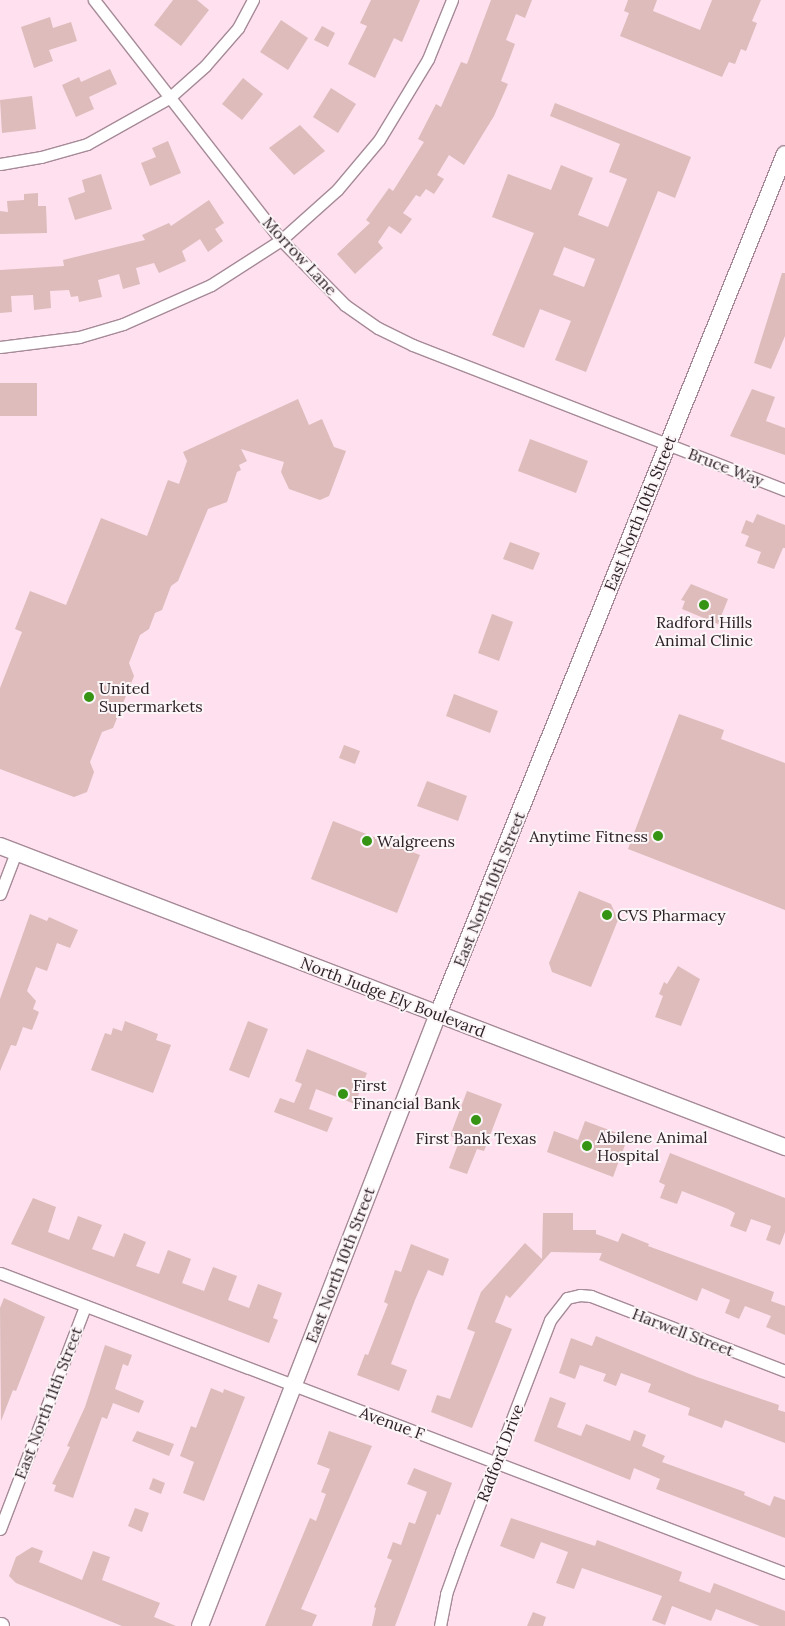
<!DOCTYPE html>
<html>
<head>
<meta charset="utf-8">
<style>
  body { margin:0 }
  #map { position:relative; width:785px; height:1626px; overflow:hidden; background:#ffe0ee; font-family:Lora,serif }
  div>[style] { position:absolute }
  .building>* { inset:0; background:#ddbcbb }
  .roads { filter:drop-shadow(1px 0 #a68a97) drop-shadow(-1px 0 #a68a97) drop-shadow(0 1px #a68a97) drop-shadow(0 -1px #a68a97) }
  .street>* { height:11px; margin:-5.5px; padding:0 5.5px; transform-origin:5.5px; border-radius:5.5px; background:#fff }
  .secondary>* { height:16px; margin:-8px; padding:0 8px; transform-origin:8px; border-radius:8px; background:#fff }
  .dots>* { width:14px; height:14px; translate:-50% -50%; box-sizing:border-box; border:2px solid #fcf5f8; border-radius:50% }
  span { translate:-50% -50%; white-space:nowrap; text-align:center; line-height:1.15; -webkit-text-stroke:4px #fcf5f8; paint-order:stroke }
  .street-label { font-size:16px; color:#2c2126 }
  .poi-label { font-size:16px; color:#2c2126 }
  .left { translate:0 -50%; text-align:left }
  .right { translate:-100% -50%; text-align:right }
</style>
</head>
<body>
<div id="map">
  <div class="building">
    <div style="clip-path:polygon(173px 0,197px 0,209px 10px,181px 46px,154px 25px)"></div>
    <div style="clip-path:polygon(371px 0,420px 0,402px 42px,394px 38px,375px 78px,348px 64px,367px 26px,360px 23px)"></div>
    <div style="clip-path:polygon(491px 0,532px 0,525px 18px,516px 14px,506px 40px,515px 44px,501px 81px,508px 84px,494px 116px,464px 165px,449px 155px,437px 175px,444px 179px,434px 194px,426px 189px,420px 197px,416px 195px,403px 213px,412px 219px,401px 234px,389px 226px,378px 242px,383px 248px,355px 274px,337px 254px,370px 223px,366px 220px,389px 188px,393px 191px,424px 142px,418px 139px,436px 104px,441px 107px,461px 62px,467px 64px)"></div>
    <div style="clip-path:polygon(628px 0,657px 0,653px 11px,700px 30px,712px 0,761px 0,752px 21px,757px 23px,746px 51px,741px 49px,735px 64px,729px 62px,722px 77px,620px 36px,629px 13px,624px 11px)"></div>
    <div style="clip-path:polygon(50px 17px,53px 28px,71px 22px,77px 41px,49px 50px,53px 61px,34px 68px,21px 27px)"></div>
    <div style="clip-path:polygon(281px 20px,308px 38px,288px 70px,260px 52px)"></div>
    <div style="clip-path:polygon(322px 26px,335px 33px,328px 47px,314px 40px)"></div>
    <div style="clip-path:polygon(110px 69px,117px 84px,89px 97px,94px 109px,76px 117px,62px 85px,79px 77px,81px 82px)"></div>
    <div style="clip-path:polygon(243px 78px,263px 94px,242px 120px,222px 104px)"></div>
    <div style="clip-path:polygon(331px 88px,356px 104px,338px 133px,313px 117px)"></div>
    <div style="clip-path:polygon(32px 96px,36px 129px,2px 133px,0 100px)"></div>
    <div style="clip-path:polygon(evenodd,555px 103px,691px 157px,675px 198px,658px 191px,586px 372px,555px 360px,571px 321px,540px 309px,524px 348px,492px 335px,534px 233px,492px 217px,508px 174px,551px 190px,561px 165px,593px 178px,578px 215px,608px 227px,627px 179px,609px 172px,620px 144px,550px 116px,555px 103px,564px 247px,595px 259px,584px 287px,553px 275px,564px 247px)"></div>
    <div style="clip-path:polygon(300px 125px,325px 151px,294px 175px,269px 148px)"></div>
    <div style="clip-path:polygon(168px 141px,181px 173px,150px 186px,141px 163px,156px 157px,152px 148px)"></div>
    <div style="clip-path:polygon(101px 174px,112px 209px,75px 220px,68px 198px,85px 192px,82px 180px)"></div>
    <div style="clip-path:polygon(38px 193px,38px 206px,46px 206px,47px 233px,0 234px,0 211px,8px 212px,7px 201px,24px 200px,24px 194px)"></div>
    <div style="clip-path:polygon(209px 200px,224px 223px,215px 229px,223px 241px,208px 252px,200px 239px,182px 251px,186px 261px,159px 273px,154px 263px,136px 268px,140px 284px,123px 289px,119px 274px,98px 280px,102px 297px,79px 302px,78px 296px,71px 297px,69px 290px,50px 291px,51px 308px,34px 310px,33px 295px,11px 296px,12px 312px,0 313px,0 270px,64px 266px,63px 260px,145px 240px,142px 235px,169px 223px,171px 226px)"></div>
    <div style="clip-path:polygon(782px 273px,785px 273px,785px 336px,771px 369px,754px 363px)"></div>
    <div style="clip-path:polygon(0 383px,37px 383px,37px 416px,0 416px)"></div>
    <div style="clip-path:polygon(752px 389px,775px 397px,766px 421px,785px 428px,785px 455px,730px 436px)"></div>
    <div style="clip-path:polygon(298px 399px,309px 425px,322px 419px,334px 447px,346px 451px,329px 496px,320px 500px,289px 489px,281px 472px,284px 462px,241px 449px,247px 461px,239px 465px,241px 470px,237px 472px,227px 502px,208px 509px,178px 581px,171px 586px,162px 610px,155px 613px,149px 629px,140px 635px,129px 663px,134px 676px,113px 728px,102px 732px,90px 762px,94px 772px,87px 792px,74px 797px,0 769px,0 688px,22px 632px,15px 629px,30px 591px,66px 605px,101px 518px,147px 536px,168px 480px,179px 484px,187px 461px,183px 452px)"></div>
    <div style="clip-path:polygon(530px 439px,588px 461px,576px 493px,518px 471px)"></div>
    <div style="clip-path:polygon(757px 514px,785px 525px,785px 548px,783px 548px,774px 569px,757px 563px,761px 552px,745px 546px,749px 536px,741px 533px,746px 520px,753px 523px)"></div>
    <div style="clip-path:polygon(510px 542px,540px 553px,533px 570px,503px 559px)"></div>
    <div style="clip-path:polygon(691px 584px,728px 599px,718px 624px,682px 609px,685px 601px,681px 600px)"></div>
    <div style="clip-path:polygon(492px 614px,513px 622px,499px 661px,478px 653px)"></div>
    <div style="clip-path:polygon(454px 694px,498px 711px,490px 733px,446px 716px)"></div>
    <div style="clip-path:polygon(679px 714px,724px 730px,721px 739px,785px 763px,785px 910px,628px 849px)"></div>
    <div style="clip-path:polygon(344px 745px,360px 751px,355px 764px,339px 758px)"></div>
    <div style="clip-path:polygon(427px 781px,467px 796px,458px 821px,417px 806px)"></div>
    <div style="clip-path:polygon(333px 821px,420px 855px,397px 913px,311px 879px)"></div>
    <div style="clip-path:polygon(579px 891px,611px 904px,618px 920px,591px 987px,552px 972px,549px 963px)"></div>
    <div style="clip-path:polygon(30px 914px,47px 921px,49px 917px,78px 930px,70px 948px,57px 943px,47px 971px,36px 967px,27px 991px,36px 1001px,33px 1009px,39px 1012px,32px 1030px,23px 1027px,16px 1046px,11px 1045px,0 1071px,0 999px)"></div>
    <div style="clip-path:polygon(678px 966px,700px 979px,681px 1026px,655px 1017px,663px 996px,659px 994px,664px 982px,667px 984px)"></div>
    <div style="clip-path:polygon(125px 1021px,158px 1034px,156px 1040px,171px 1045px,153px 1093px,91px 1070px,105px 1033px,111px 1035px,113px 1028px,122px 1031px)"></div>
    <div style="clip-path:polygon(248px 1021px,268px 1029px,249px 1078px,229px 1070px)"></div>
    <div style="clip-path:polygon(307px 1049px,367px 1073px,355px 1104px,316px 1089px,309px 1109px,333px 1118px,327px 1132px,274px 1112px,280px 1098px,294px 1103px,302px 1084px,295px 1081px)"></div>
    <div style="clip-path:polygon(467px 1091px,502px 1104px,484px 1151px,477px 1149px,467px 1174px,449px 1168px,460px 1139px,450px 1136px)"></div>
    <div style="clip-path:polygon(585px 1121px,628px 1137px,613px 1177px,547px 1152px,554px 1131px,578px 1140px)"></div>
    <div style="clip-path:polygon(670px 1153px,785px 1198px,785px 1232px,780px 1245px,766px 1240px,771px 1226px,751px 1219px,746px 1232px,730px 1226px,735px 1213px,728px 1209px,682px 1191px,677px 1204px,660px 1198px,665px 1185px,659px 1182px)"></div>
    <div style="clip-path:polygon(33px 1198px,56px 1207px,48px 1232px,69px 1240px,78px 1216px,102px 1225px,92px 1249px,114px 1257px,124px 1233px,146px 1242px,136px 1266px,159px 1274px,168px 1250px,191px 1259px,182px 1283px,204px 1291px,213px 1267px,237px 1276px,228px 1300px,249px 1308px,258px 1284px,282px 1293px,273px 1318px,278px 1320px,269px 1343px,11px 1244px)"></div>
    <div style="clip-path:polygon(543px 1213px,573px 1213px,573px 1230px,596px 1230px,596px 1234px,618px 1242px,622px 1233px,649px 1244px,648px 1246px,774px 1292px,771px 1301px,785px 1306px,785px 1335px,766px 1327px,771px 1316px,745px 1306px,739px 1319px,725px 1313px,730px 1300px,702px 1288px,697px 1301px,599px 1260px,602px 1253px,551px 1252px,510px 1298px,506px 1295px,495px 1322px,512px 1329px,472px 1428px,431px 1412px,437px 1395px,450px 1399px,475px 1332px,467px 1329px,481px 1292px,525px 1243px,542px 1259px)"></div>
    <div style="clip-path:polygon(411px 1244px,449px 1259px,443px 1276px,428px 1270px,415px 1300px,391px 1364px,407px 1370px,399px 1391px,357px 1375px,365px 1354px,368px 1355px,388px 1304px,384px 1302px,395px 1270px,401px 1272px)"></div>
    <div style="clip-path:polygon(4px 1298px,45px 1317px,16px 1391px,13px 1390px,1px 1421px,0 1308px)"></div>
    <div style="clip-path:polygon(596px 1336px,697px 1377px,779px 1405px,778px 1410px,785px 1412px,785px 1443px,725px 1420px,722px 1428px,688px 1415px,690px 1408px,648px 1392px,651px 1384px,621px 1373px,616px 1386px,603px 1381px,606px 1374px,580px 1365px,575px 1379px,559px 1373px,571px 1338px,592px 1346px)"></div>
    <div style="clip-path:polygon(105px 1345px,132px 1355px,128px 1366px,123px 1364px,115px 1389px,144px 1401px,139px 1413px,113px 1403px,107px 1419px,102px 1417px,73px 1498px,54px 1491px,56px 1485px,52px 1484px,70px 1447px,67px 1446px,85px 1407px)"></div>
    <div style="clip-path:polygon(211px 1388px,223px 1393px,224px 1389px,245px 1397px,204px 1501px,183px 1493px,194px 1462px,180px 1456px,191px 1426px,196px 1428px)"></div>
    <div style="clip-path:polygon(550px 1397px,566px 1403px,557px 1427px,581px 1436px,586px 1424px,630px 1441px,634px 1430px,646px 1435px,642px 1446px,665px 1456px,662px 1462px,745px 1492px,744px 1495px,770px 1506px,774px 1496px,785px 1500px,785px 1538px,656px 1489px,660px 1479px,634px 1468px,630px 1480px,534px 1441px)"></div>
    <div style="clip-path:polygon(137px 1431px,174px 1444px,169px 1456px,132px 1441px)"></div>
    <div style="clip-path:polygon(329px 1431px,372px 1446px,301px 1609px,317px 1615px,312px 1626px,265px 1626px,310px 1518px,316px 1521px,326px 1494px,321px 1492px,330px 1469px,317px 1464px)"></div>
    <div style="clip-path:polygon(414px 1468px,452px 1483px,440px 1515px,437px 1514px,395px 1626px,372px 1626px,376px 1608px,374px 1607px,392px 1560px,387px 1558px,393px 1542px,401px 1545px,409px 1522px,415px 1524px,427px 1492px,407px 1484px)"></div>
    <div style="clip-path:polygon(153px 1478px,165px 1483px,161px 1494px,149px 1489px)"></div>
    <div style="clip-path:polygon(135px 1508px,149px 1513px,142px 1532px,128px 1526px)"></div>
    <div style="clip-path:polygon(511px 1518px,595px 1546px,597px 1540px,682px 1572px,679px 1581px,710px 1593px,714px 1583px,785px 1611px,785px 1626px,760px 1626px,716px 1609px,711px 1621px,672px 1606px,665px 1625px,652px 1620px,662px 1596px,582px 1568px,574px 1589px,556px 1583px,568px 1552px,541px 1542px,534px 1559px,500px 1546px)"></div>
    <div style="clip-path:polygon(32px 1547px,43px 1551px,39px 1562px,82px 1580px,93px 1551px,110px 1557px,102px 1580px,160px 1603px,154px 1617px,176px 1626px,122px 1626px,16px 1583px,9px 1576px,16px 1557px)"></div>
    <div style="clip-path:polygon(533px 1612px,546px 1617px,543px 1626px,527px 1626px)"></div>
  </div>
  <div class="roads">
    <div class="street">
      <div style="left:94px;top:0;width:304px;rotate:52.1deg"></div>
      <div style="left:281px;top:240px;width:91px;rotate:45.4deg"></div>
      <div style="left:345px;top:305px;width:40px;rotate:34.9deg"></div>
      <div style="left:378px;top:328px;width:39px;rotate:26deg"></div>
      <div style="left:413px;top:345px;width:399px;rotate:21.3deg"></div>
      <div style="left:0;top:164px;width:42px;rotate:-9.7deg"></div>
      <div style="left:41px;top:157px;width:48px;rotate:-15.8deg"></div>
      <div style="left:87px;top:144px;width:94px;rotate:-29.3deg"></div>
      <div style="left:169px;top:98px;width:48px;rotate:-41.6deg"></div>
      <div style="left:205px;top:66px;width:50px;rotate:-49deg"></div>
      <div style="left:238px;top:28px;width:32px;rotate:-62deg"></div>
      <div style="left:0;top:347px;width:80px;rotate:-7.2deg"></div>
      <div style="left:79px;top:337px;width:46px;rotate:-16.5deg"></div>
      <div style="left:123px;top:324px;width:96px;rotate:-23.9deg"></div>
      <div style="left:211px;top:285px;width:83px;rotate:-32.7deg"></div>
      <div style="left:281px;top:240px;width:75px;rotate:-41.8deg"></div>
      <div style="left:337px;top:190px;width:65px;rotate:-50deg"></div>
      <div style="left:379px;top:140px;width:95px;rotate:-58.8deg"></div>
      <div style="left:428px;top:59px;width:64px;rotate:-67.9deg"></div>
      <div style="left:0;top:894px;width:45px;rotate:-69.1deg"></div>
      <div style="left:0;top:1273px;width:840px;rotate:20.92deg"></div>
      <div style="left:0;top:1529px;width:239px;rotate:-69.1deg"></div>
      <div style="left:440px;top:1626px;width:33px;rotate:-79deg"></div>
      <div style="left:446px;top:1594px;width:45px;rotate:-70.3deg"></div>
      <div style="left:461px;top:1552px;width:248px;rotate:-69deg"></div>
      <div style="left:550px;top:1320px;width:28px;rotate:-52deg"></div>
      <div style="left:567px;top:1298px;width:13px;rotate:-13deg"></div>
      <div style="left:580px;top:1295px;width:11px;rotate:5deg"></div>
      <div style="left:591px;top:1296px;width:208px;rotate:21.1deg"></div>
    </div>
    <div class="secondary">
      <div style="left:0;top:846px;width:841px;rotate:20.98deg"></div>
      <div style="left:0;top:1626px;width:1px"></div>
      <div style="left:200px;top:1626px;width:657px;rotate:-68.75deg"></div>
      <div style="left:438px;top:1014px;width:927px;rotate:-68.03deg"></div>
    </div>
  </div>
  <div class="dots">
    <div style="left:704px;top:605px;background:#359413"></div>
    <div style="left:89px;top:697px;background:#359413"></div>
    <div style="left:658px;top:836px;background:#359413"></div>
    <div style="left:367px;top:841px;background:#359413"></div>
    <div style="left:607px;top:915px;background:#359413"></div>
    <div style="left:343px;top:1094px;background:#359413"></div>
    <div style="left:476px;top:1120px;background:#359413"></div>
    <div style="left:587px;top:1146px;background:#359413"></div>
  </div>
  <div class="street-label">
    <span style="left:300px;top:256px;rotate:47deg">Morrow Lane</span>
    <span style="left:726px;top:467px;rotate:21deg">Bruce Way</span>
    <span style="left:640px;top:513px;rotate:-68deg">East North 10th Street</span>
    <span style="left:489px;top:889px;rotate:-68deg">East North 10th Street</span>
    <span style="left:393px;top:997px;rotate:21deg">North Judge Ely Boulevard</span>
    <span style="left:340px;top:1265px;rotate:-69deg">East North 10th Street</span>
    <span style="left:683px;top:1332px;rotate:21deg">Harwell Street</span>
    <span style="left:48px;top:1403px;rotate:-69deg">East North 11th Street</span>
    <span style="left:392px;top:1423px;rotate:20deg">Avenue F</span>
    <span style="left:500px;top:1453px;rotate:-69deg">Radford Drive</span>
  </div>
  <div class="poi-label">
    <span style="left:704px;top:631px">Radford Hills<br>Animal Clinic</span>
    <span class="left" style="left:99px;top:697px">United<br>Supermarkets</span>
    <span class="right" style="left:648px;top:836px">Anytime Fitness</span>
    <span class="left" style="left:377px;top:841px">Walgreens</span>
    <span class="left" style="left:617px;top:915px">CVS Pharmacy</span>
    <span class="left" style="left:353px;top:1094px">First<br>Financial Bank</span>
    <span class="left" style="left:597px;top:1146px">Abilene Animal<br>Hospital</span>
    <span style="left:476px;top:1138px">First Bank Texas</span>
  </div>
</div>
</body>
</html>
